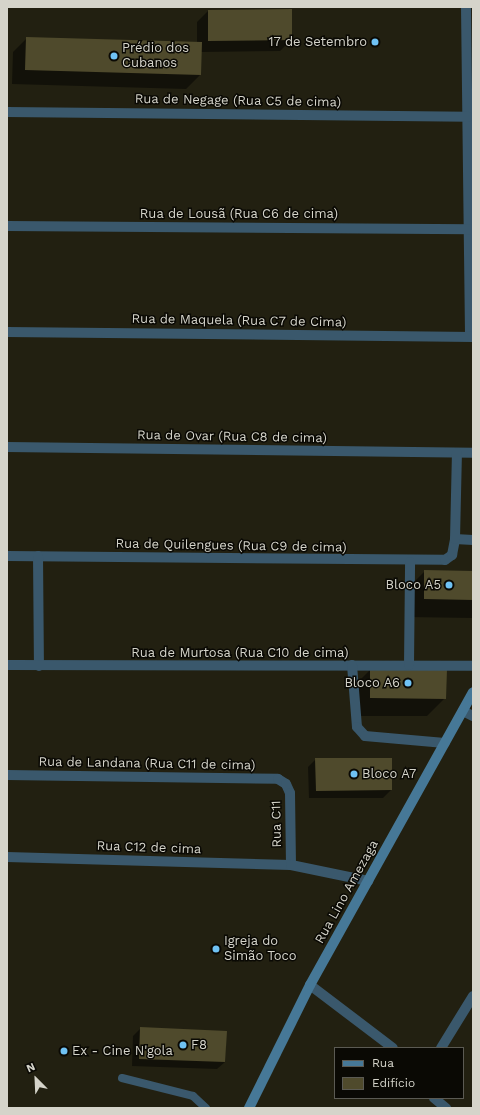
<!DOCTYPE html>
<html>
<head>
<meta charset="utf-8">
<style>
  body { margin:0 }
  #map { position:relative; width:480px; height:1115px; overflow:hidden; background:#222011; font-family:"Work Sans",sans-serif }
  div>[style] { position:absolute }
  .shadow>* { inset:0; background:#0007 }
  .building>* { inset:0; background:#4f4a2c }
  .lane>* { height:8px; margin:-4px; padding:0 4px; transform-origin:4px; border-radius:4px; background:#3a586c }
  .street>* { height:10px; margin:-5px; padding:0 5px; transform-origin:5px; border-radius:5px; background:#3a586c }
  .secondary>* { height:10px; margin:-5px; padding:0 5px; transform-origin:5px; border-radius:5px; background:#467897 }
  .dots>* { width:11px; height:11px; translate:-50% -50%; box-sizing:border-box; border:2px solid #0a0904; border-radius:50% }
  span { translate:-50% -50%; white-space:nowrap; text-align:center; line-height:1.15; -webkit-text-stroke:3px #0a0904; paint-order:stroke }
  .poi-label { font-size:13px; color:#d5d4ca }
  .right { translate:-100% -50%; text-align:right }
  .left { translate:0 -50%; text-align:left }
  .street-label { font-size:13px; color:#d5d4ca }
  .frame { position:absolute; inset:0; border:8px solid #d5d4ca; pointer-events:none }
  .legend { position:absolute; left:334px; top:1047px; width:130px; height:52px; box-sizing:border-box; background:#0a0904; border:1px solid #5b5a53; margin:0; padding:5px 7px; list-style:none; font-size:12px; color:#d5d4ca }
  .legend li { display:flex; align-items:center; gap:8px; height:20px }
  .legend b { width:20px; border:1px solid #5b5a53 }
  .north { position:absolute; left:16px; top:1059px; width:40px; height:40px; -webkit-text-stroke:3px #0a0904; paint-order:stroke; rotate:336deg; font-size:11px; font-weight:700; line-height:16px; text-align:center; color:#d5d4ca }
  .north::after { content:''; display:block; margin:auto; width:14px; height:18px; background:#d5d4ca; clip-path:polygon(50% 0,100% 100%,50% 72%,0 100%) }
</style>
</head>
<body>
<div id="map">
  <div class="shadow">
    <div style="clip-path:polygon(208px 11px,291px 40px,280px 51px,201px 52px,200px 75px,186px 89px,12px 84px,13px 52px,27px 38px,197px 43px,197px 22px)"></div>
    <div style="clip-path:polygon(425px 571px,473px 572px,473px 618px,406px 617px,407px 589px)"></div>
    <div style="clip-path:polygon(371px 669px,445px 698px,427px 716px,352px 716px,353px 687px)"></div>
    <div style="clip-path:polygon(316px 759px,391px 790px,383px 798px,309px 798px,308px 767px)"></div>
    <div style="clip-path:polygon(141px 1028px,225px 1062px,217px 1069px,132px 1066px,133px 1036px)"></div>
  </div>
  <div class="building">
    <div style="clip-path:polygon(292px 9px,292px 40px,208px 41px,208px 10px)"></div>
    <div style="clip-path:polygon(26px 37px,202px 42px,201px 75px,25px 70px)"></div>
    <div style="clip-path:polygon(424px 570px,473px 571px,473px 600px,424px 599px)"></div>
    <div style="clip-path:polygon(370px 668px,447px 669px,446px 699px,370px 698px)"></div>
    <div style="clip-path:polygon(315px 758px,392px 758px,392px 790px,316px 791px)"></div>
    <div style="clip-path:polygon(140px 1027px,227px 1031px,225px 1062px,139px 1059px)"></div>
  </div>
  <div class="lane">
    <div style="left:122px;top:1078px;width:73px;rotate:14.2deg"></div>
    <div style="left:193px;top:1096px;width:18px;rotate:43deg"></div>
  </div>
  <div class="street">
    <div style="left:466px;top:7px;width:329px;rotate:89.3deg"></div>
    <div style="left:7px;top:112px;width:461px;rotate:0.6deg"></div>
    <div style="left:7px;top:226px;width:464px;rotate:0.4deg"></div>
    <div style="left:7px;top:332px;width:466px;rotate:0.6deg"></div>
    <div style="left:7px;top:447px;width:466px;rotate:0.7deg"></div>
    <div style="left:455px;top:539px;width:18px;rotate:3deg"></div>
    <div style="left:7px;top:556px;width:438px;rotate:0.5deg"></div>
    <div style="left:445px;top:560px;width:9px;rotate:-36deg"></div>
    <div style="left:452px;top:555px;width:16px;rotate:-79deg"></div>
    <div style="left:455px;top:539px;width:86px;rotate:-88.7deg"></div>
    <div style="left:38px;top:556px;width:110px;rotate:89.5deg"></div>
    <div style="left:7px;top:665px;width:466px;rotate:0.1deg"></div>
    <div style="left:352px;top:665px;width:62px;rotate:85.4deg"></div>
    <div style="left:357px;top:727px;width:12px;rotate:48deg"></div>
    <div style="left:365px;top:736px;width:80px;rotate:5deg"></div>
    <div style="left:409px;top:665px;width:103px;rotate:-89.4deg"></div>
    <div style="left:463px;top:711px;width:11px;rotate:27deg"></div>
    <div style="left:7px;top:775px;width:271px;rotate:0.8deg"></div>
    <div style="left:278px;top:779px;width:9px;rotate:32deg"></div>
    <div style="left:286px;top:784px;width:10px;rotate:66deg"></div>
    <div style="left:290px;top:793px;width:72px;rotate:89.2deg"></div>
    <div style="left:7px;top:857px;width:284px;rotate:1.6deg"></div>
    <div style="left:291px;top:865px;width:79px;rotate:11.7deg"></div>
    <div style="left:310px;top:985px;width:104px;rotate:37.2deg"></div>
    <div style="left:441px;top:1048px;width:61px;rotate:-58.4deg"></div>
    <div style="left:434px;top:1098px;width:16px;rotate:40deg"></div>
  </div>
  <div class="secondary">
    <div style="left:249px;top:1108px;width:137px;rotate:-63.6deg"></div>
    <div style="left:310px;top:985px;width:335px;rotate:-60.9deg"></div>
  </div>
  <div class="dots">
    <div style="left:375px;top:42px;background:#6fc2f4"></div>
    <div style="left:114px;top:56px;background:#6fc2f4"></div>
    <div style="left:449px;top:585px;background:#6fc2f4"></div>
    <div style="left:408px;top:683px;background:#6fc2f4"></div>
    <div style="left:354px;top:774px;background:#6fc2f4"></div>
    <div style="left:216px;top:949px;background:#6fc2f4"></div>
    <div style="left:183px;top:1045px;background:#6fc2f4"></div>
    <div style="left:64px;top:1051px;background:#6fc2f4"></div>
  </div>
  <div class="poi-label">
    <span class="right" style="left:367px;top:42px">17 de Setembro</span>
    <span class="left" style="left:122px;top:56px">Prédio dos<br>Cubanos</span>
    <span class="right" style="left:441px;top:585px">Bloco A5</span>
    <span class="right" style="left:400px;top:683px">Bloco A6</span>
    <span class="left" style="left:362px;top:774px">Bloco A7</span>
    <span class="left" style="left:224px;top:949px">Igreja do<br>Simão Toco</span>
    <span class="left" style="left:191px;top:1045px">F8</span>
    <span class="left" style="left:72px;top:1051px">Ex - Cine N'gola</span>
  </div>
  <div class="street-label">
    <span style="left:238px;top:101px;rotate:1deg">Rua de Negage (Rua C5 de cima)</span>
    <span style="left:239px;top:214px">Rua de Lousã (Rua C6 de cima)</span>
    <span style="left:239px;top:321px;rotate:1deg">Rua de Maquela (Rua C7 de Cima)</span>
    <span style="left:232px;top:437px;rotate:1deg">Rua de Ovar (Rua C8 de cima)</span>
    <span style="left:231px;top:546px;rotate:1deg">Rua de Quilengues (Rua C9 de cima)</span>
    <span style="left:240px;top:653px">Rua de Murtosa (Rua C10 de cima)</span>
    <span style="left:147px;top:764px;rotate:1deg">Rua de Landana (Rua C11 de cima)</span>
    <span style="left:277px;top:824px;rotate:-91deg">Rua C11</span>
    <span style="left:149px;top:848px;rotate:2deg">Rua C12 de cima</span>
    <span style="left:347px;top:892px;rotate:-61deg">Rua Lino Amezaga</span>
  </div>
  <div class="frame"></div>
  <ul class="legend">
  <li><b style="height:5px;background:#467897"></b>Rua</li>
  <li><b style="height:11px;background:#4f4a2c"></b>Edifício</li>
  </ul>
  <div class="north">N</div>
</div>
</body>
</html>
